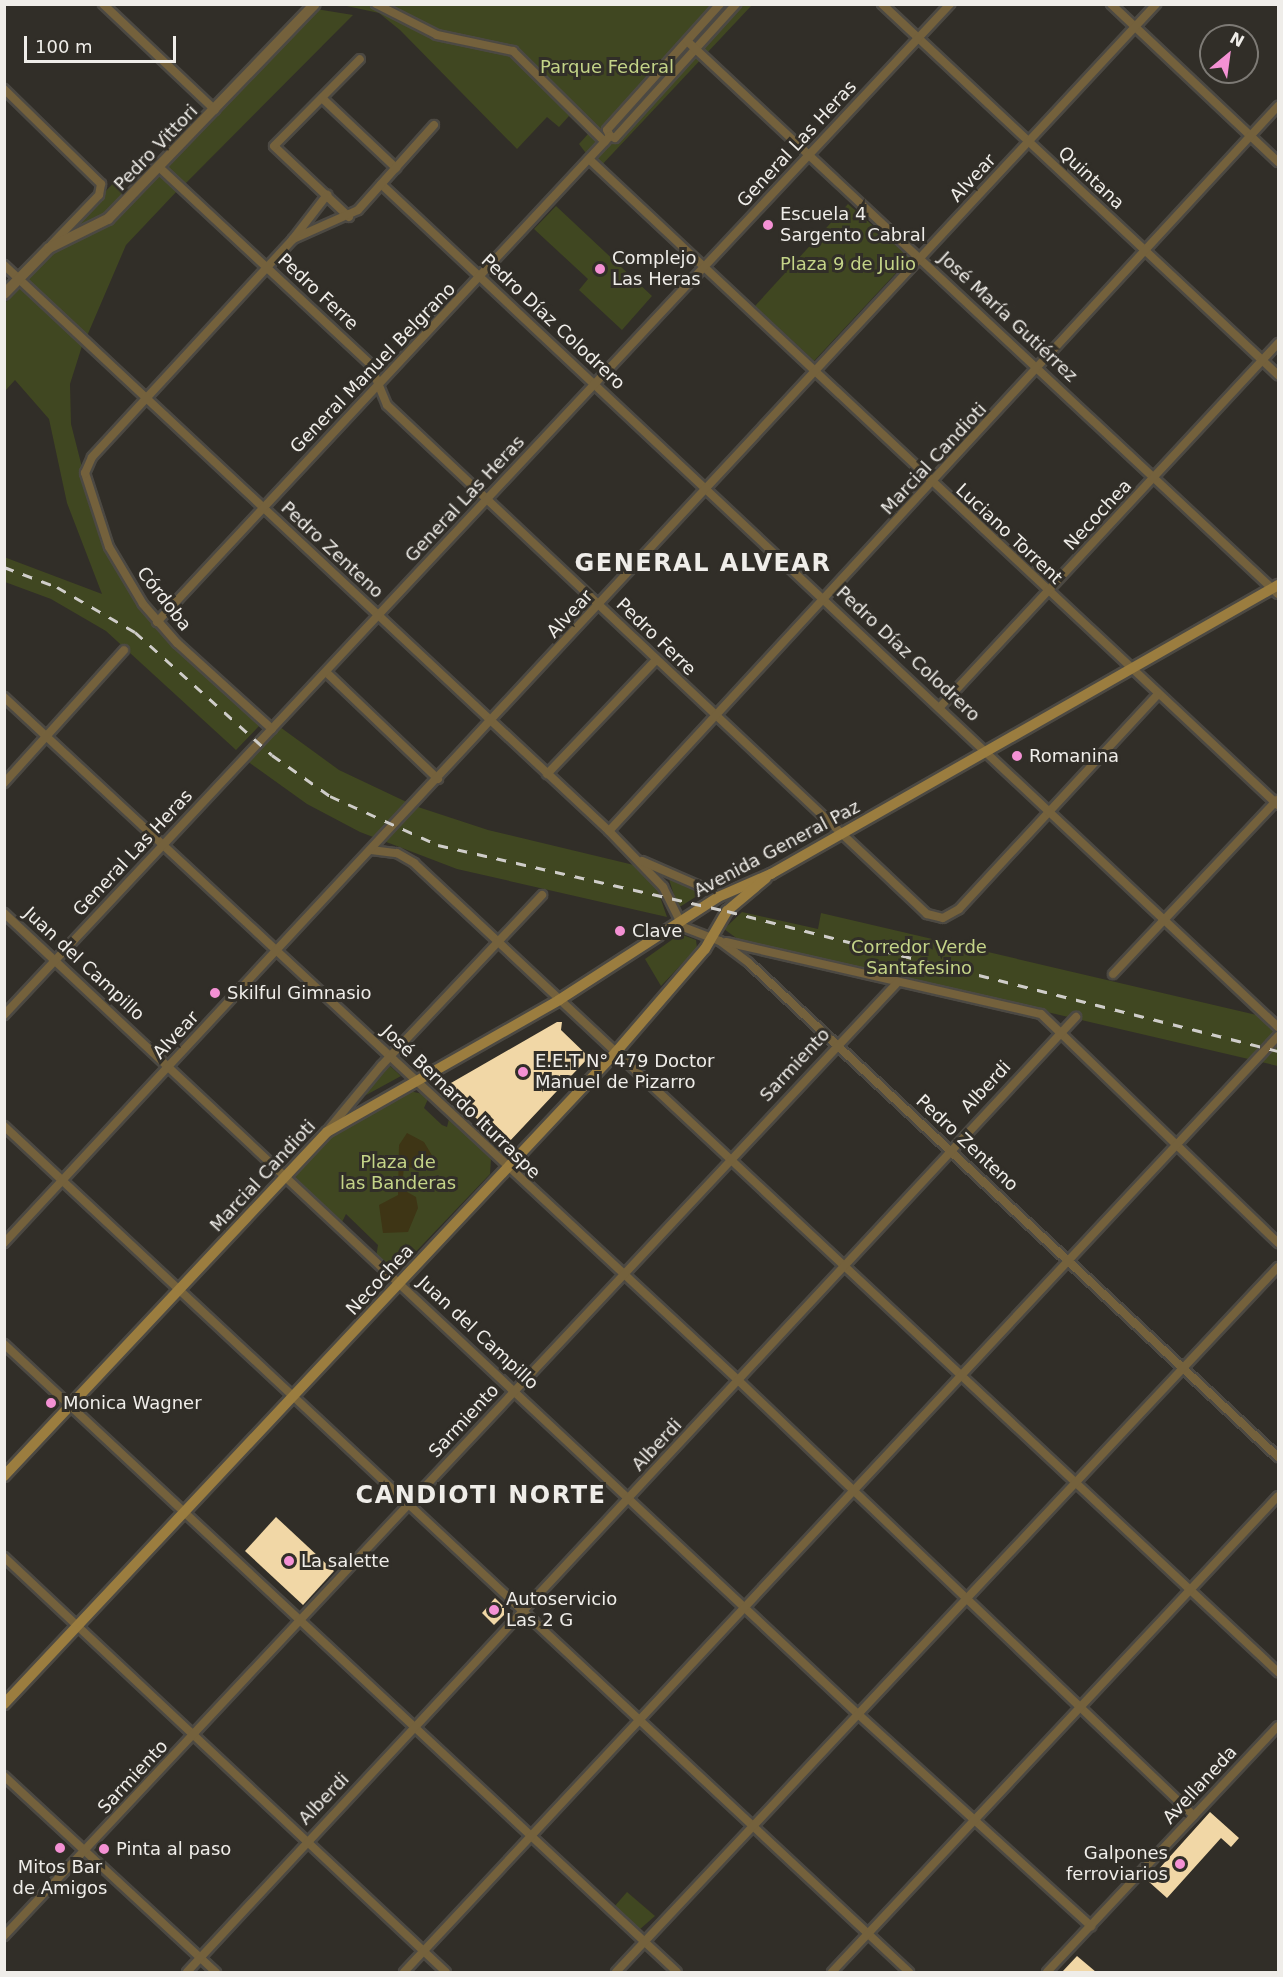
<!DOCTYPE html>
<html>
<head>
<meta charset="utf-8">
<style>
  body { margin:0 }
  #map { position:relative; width:1283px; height:1977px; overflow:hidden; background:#312e28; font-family:"DejaVu Sans",sans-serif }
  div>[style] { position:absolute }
  .green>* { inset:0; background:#404721 }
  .sand>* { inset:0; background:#3e3515 }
  .building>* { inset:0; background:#f1d7a6 }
  .roads { filter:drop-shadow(2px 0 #4c4943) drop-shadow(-2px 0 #4c4943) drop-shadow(0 2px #4c4943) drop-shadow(0 -2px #4c4943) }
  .minor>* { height:8px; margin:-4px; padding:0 4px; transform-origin:4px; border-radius:4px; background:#74613c }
  .tertiary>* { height:10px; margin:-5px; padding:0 5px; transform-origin:5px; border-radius:5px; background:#74613c }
  .secondary>* { height:10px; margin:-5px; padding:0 5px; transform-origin:5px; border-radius:5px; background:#9b7d3f }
  .rail>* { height:3px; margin-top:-1.5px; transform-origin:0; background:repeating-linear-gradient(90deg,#cfcdc9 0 10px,transparent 0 20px) }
  .dots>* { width:16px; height:16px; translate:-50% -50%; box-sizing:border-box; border:3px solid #312e28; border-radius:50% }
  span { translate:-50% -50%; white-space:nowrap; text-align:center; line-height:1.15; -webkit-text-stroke:6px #312e28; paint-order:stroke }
  .park-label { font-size:18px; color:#c4d488 }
  .street-label { font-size:18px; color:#efede9 }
  .poi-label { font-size:18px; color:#efede9 }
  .left { translate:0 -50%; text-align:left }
  .right { translate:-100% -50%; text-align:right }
  .district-label { font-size:24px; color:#efede9; font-weight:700; letter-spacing:1.5px }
  .frame { position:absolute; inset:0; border:6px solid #efede9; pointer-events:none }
  .north { position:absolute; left:1199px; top:24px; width:60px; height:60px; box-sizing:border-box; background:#312e28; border:2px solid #7d7a75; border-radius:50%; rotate:29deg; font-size:16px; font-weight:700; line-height:24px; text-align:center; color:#efede9 }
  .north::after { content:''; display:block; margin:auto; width:21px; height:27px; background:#f491d4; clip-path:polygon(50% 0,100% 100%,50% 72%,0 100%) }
  .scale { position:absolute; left:24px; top:36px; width:152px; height:27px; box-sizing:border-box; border:3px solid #efede9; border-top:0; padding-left:8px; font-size:18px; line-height:21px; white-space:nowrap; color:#efede9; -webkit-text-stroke:4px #312e28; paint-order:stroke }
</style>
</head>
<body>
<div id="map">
  <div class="green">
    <div style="clip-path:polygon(342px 5px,752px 5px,598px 169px,579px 144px,588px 134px,569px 116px,559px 127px,547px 117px,517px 149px,400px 30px,379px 13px)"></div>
    <div style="clip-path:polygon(316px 9px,353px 15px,184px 185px,164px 167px)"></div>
    <div style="clip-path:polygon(159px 173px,178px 190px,126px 245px,87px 336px,28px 279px,53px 253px,108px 224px)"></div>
    <div style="clip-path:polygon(117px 179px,129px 190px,106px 215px,62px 238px)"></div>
    <div style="clip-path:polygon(848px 204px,910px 258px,814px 361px,755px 306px)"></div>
    <div style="clip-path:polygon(556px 206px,652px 296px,622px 330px,579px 290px,588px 279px,534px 229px)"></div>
    <div style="clip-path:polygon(20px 287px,82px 346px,70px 384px,71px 424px,99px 534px,151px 623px,260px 725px,236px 750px,106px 631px,51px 599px,5px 582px,4px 557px,102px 594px,67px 503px,49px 419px,15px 380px,5px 391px,5px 303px)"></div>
    <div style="clip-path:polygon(280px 727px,339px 770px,415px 806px,488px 830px,638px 866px,657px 888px,667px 917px,457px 869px,360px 832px,307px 804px,247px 761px)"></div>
    <div style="clip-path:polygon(668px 876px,705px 891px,678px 908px)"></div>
    <div style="clip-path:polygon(742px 912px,818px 929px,821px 913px,1278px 1020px,1278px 1066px,739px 940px,724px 929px)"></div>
    <div style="clip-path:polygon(680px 934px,696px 940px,697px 948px,661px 986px,645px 959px)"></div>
    <div style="clip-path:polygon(390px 1066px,401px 1076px,357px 1100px)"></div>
    <div style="clip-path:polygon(405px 1090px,423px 1094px,428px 1099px,424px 1108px,442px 1125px,447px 1127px,449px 1119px,491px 1159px,490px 1174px,406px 1262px,384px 1264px,376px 1257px,378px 1245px,346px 1214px,341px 1224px,295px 1179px,298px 1166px,328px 1134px)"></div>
    <div style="clip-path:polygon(627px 1892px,655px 1916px,639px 1930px,614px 1907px)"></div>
  </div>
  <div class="sand">
    <div style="clip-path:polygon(407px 1133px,424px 1142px,436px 1162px,421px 1165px,420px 1170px,404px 1166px,402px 1189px,416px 1197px,418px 1208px,408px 1232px,383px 1233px,379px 1205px,398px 1195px,399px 1145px)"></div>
  </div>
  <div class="building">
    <div style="clip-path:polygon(557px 1022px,562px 1022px,561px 1030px,589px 1057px,508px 1143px,444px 1093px,444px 1087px)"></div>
    <div style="clip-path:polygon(276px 1517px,334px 1571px,303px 1605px,245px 1551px)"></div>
    <div style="clip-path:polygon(495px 1598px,504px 1607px,504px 1615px,494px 1625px,482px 1613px)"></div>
    <div style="clip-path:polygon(1210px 1812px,1239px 1838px,1231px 1847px,1221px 1838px,1167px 1898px,1148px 1881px)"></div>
    <div style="clip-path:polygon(1077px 1956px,1096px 1972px,1062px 1972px)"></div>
  </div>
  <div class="roads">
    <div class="minor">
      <div style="left:103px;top:4px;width:154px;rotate:43.4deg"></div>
      <div style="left:376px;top:4px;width:68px;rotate:26.9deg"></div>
      <div style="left:437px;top:35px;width:78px;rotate:11.9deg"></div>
      <div style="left:513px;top:51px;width:129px;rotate:44.7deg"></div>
      <div style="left:720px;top:4px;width:169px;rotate:131.9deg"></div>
      <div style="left:607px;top:130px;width:7px;rotate:63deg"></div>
      <div style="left:610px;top:136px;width:5px;rotate:22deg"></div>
      <div style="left:615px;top:138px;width:181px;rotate:-47.9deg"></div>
      <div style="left:882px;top:4px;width:543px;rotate:43.13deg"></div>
      <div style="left:1111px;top:4px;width:230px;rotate:43.4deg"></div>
      <div style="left:687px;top:41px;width:809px;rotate:43.1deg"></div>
      <div style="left:4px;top:89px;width:136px;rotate:44.4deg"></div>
      <div style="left:101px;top:184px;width:11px;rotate:100deg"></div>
      <div style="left:99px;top:195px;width:69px;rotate:133.8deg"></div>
      <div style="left:322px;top:98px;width:102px;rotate:43.4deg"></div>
      <div style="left:589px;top:159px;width:944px;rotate:43.16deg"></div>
      <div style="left:160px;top:168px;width:287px;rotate:43deg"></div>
      <div style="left:370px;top:364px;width:44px;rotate:67.5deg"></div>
      <div style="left:387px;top:405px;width:742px;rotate:43.31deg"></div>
      <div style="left:927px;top:914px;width:16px;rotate:14deg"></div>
      <div style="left:943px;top:918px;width:18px;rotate:-29deg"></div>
      <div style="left:959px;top:909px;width:292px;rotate:-47.2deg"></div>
      <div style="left:381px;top:184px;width:1231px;rotate:43.22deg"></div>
      <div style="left:349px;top:217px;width:103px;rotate:-136.6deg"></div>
      <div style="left:274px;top:146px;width:122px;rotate:-45.3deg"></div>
      <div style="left:293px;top:239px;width:71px;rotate:-24deg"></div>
      <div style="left:358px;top:210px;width:114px;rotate:-48.2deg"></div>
      <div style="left:4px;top:265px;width:828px;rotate:43.09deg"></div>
      <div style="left:609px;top:831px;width:78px;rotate:46deg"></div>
      <div style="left:663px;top:887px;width:45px;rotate:63.4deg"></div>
      <div style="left:683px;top:927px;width:40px;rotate:21deg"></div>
      <div style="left:720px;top:941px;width:36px;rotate:37deg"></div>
      <div style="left:749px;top:963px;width:724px;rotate:43.04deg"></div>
      <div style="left:157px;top:622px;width:664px;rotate:-47.01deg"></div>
      <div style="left:326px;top:672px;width:155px;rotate:43.7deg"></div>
      <div style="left:4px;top:697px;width:1004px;rotate:42.94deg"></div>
      <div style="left:739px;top:1381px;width:629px;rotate:43.71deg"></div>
      <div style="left:940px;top:707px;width:497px;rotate:-47.1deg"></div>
      <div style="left:272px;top:729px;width:128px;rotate:-137.8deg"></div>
      <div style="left:177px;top:643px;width:52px;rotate:-131.1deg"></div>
      <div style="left:143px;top:604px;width:66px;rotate:-120.8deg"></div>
      <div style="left:109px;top:547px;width:78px;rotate:-108deg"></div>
      <div style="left:85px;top:473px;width:17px;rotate:-66deg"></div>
      <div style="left:92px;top:457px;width:297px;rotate:-47.3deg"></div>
      <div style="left:293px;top:239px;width:56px;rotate:-52.3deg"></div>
      <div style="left:547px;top:774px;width:158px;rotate:-46.3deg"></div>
      <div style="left:4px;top:783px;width:179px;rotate:-47.9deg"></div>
      <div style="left:609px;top:831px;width:987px;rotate:-47.3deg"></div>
      <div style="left:371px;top:850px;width:26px;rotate:7deg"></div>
      <div style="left:397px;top:853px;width:20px;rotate:30deg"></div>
      <div style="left:414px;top:863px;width:1184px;rotate:43.12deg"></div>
      <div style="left:642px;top:861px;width:65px;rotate:23.4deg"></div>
      <div style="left:4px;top:913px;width:1172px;rotate:43.17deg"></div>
      <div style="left:859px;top:1715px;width:314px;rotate:42.3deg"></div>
      <div style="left:726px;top:942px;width:323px;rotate:12.9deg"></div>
      <div style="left:1041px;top:1014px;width:330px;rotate:44deg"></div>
      <div style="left:1113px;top:974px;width:239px;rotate:-46.7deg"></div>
      <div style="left:4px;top:1015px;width:1385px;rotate:-46.9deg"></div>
      <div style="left:4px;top:1126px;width:1239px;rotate:43.07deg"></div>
      <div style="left:328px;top:1130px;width:83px;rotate:-50.4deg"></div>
      <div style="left:381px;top:1066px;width:235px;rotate:-46.7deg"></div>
      <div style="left:4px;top:1243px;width:1692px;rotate:-47.08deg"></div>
      <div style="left:4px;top:1344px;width:920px;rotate:43.02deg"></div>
      <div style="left:4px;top:1557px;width:606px;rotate:43.2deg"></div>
      <div style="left:4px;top:1776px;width:289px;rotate:42.8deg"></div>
      <div style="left:4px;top:1936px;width:1307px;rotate:-46.86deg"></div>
      <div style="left:187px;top:1972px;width:1305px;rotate:-47.05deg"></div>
      <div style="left:404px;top:1972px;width:1281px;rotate:-46.96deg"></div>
      <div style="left:616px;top:1972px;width:967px;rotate:-46.8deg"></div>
      <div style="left:832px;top:1972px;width:652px;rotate:-46.86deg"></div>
      <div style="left:1047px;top:1972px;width:337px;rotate:-46.8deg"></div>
    </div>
    <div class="tertiary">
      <div style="left:4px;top:294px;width:64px;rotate:-45.6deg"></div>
      <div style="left:49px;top:248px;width:66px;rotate:-26.2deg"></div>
      <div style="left:108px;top:219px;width:298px;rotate:-46.1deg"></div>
    </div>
    <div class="secondary">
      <div style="left:4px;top:1476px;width:472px;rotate:-46.8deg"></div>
      <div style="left:327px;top:1132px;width:267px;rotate:-29.6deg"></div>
      <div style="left:559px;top:1000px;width:189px;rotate:-32.9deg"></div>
      <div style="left:718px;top:897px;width:58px;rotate:-23.5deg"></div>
      <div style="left:771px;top:874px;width:584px;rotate:-29.68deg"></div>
      <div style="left:4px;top:1704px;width:894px;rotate:-46.81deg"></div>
      <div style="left:616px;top:1052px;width:136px;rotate:-49.2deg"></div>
      <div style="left:705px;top:949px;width:44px;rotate:-59.9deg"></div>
      <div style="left:727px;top:911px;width:51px;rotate:-40.2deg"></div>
    </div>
  </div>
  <div class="rail">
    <div style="left:4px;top:567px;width:57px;rotate:20.7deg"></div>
    <div style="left:57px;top:587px;width:90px;rotate:30deg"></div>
    <div style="left:135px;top:632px;width:184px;rotate:41.9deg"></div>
    <div style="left:272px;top:755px;width:71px;rotate:35.3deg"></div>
    <div style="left:330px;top:796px;width:119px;rotate:24.4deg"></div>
    <div style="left:438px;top:845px;width:296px;rotate:12.9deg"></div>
    <div style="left:727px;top:911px;width:569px;rotate:14.26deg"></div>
  </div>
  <div class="dots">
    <div style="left:768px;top:225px;background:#f491d4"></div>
    <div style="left:600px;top:269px;background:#f491d4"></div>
    <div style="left:1017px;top:756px;background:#f491d4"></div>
    <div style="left:620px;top:931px;background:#f491d4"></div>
    <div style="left:215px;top:993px;background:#f491d4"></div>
    <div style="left:523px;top:1072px;background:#f491d4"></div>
    <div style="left:51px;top:1403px;background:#f491d4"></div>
    <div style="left:289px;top:1561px;background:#f491d4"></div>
    <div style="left:494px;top:1610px;background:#f491d4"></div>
    <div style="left:60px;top:1848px;background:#f491d4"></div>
    <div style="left:104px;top:1849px;background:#f491d4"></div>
    <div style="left:1180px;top:1864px;background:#f491d4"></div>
  </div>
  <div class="park-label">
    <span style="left:607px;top:67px">Parque Federal</span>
    <span style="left:848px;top:264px">Plaza 9 de Julio</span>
    <span style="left:919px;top:958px">Corredor Verde<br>Santafesino</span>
    <span style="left:398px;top:1173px">Plaza de<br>las Banderas</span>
  </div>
  <div class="street-label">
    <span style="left:797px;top:144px;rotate:-47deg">General Las Heras</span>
    <span style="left:156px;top:148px;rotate:-46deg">Pedro Vittori</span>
    <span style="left:973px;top:178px;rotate:-47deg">Alvear</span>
    <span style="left:1091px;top:178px;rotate:43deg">Quintana</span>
    <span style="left:318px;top:292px;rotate:43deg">Pedro Ferre</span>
    <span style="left:1008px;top:317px;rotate:43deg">José María Gutiérrez</span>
    <span style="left:553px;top:322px;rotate:43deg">Pedro Díaz Colodrero</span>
    <span style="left:373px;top:368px;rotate:-46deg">General Manuel Belgrano</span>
    <span style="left:934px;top:459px;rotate:-47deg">Marcial Candioti</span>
    <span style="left:465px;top:499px;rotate:-47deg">General Las Heras</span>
    <span style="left:1098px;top:515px;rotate:-47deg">Necochea</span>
    <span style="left:1009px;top:534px;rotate:43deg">Luciano Torrent</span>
    <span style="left:332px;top:550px;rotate:43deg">Pedro Zenteno</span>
    <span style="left:164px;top:599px;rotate:52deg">Córdoba</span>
    <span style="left:570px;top:614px;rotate:-47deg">Alvear</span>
    <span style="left:656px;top:637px;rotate:44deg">Pedro Ferre</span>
    <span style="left:908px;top:654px;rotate:43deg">Pedro Díaz Colodrero</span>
    <span style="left:777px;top:849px;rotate:-28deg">Avenida General Paz</span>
    <span style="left:133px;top:853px;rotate:-47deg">General Las Heras</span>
    <span style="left:84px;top:964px;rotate:43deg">Juan del Campillo</span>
    <span style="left:176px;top:1035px;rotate:-47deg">Alvear</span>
    <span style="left:795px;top:1065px;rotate:-47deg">Sarmiento</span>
    <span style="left:986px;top:1087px;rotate:-47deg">Alberdi</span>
    <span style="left:461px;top:1102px;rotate:44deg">José Bernardo Iturraspe</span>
    <span style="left:967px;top:1143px;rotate:43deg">Pedro Zenteno</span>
    <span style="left:263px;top:1176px;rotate:-47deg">Marcial Candioti</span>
    <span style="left:380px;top:1280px;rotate:-47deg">Necochea</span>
    <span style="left:478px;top:1333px;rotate:43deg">Juan del Campillo</span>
    <span style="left:464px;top:1421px;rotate:-47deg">Sarmiento</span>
    <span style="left:657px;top:1445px;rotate:-47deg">Alberdi</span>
    <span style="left:133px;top:1777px;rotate:-47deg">Sarmiento</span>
    <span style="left:1200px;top:1785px;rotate:-47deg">Avellaneda</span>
    <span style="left:324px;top:1799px;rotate:-46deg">Alberdi</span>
  </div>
  <div class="poi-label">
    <span class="left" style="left:780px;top:225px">Escuela 4<br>Sargento Cabral</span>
    <span class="left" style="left:612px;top:269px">Complejo<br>Las Heras</span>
    <span class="left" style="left:1029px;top:756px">Romanina</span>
    <span class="left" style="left:632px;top:931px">Clave</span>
    <span class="left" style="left:227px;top:993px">Skilful Gimnasio</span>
    <span class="left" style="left:535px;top:1072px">E.E.T N° 479 Doctor<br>Manuel de Pizarro</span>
    <span class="left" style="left:63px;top:1403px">Monica Wagner</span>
    <span class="left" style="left:301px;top:1561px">La salette</span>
    <span class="left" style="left:506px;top:1610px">Autoservicio<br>Las 2 G</span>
    <span class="left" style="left:116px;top:1849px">Pinta al paso</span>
    <span class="right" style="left:1168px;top:1864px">Galpones<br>ferroviarios</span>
    <span style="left:60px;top:1878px">Mitos Bar<br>de Amigos</span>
  </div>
  <div class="district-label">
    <span style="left:703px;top:564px">GENERAL ALVEAR</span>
    <span style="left:481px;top:1496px">CANDIOTI NORTE</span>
  </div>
  <div class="frame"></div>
  <div class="north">N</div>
  <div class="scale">100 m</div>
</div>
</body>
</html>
